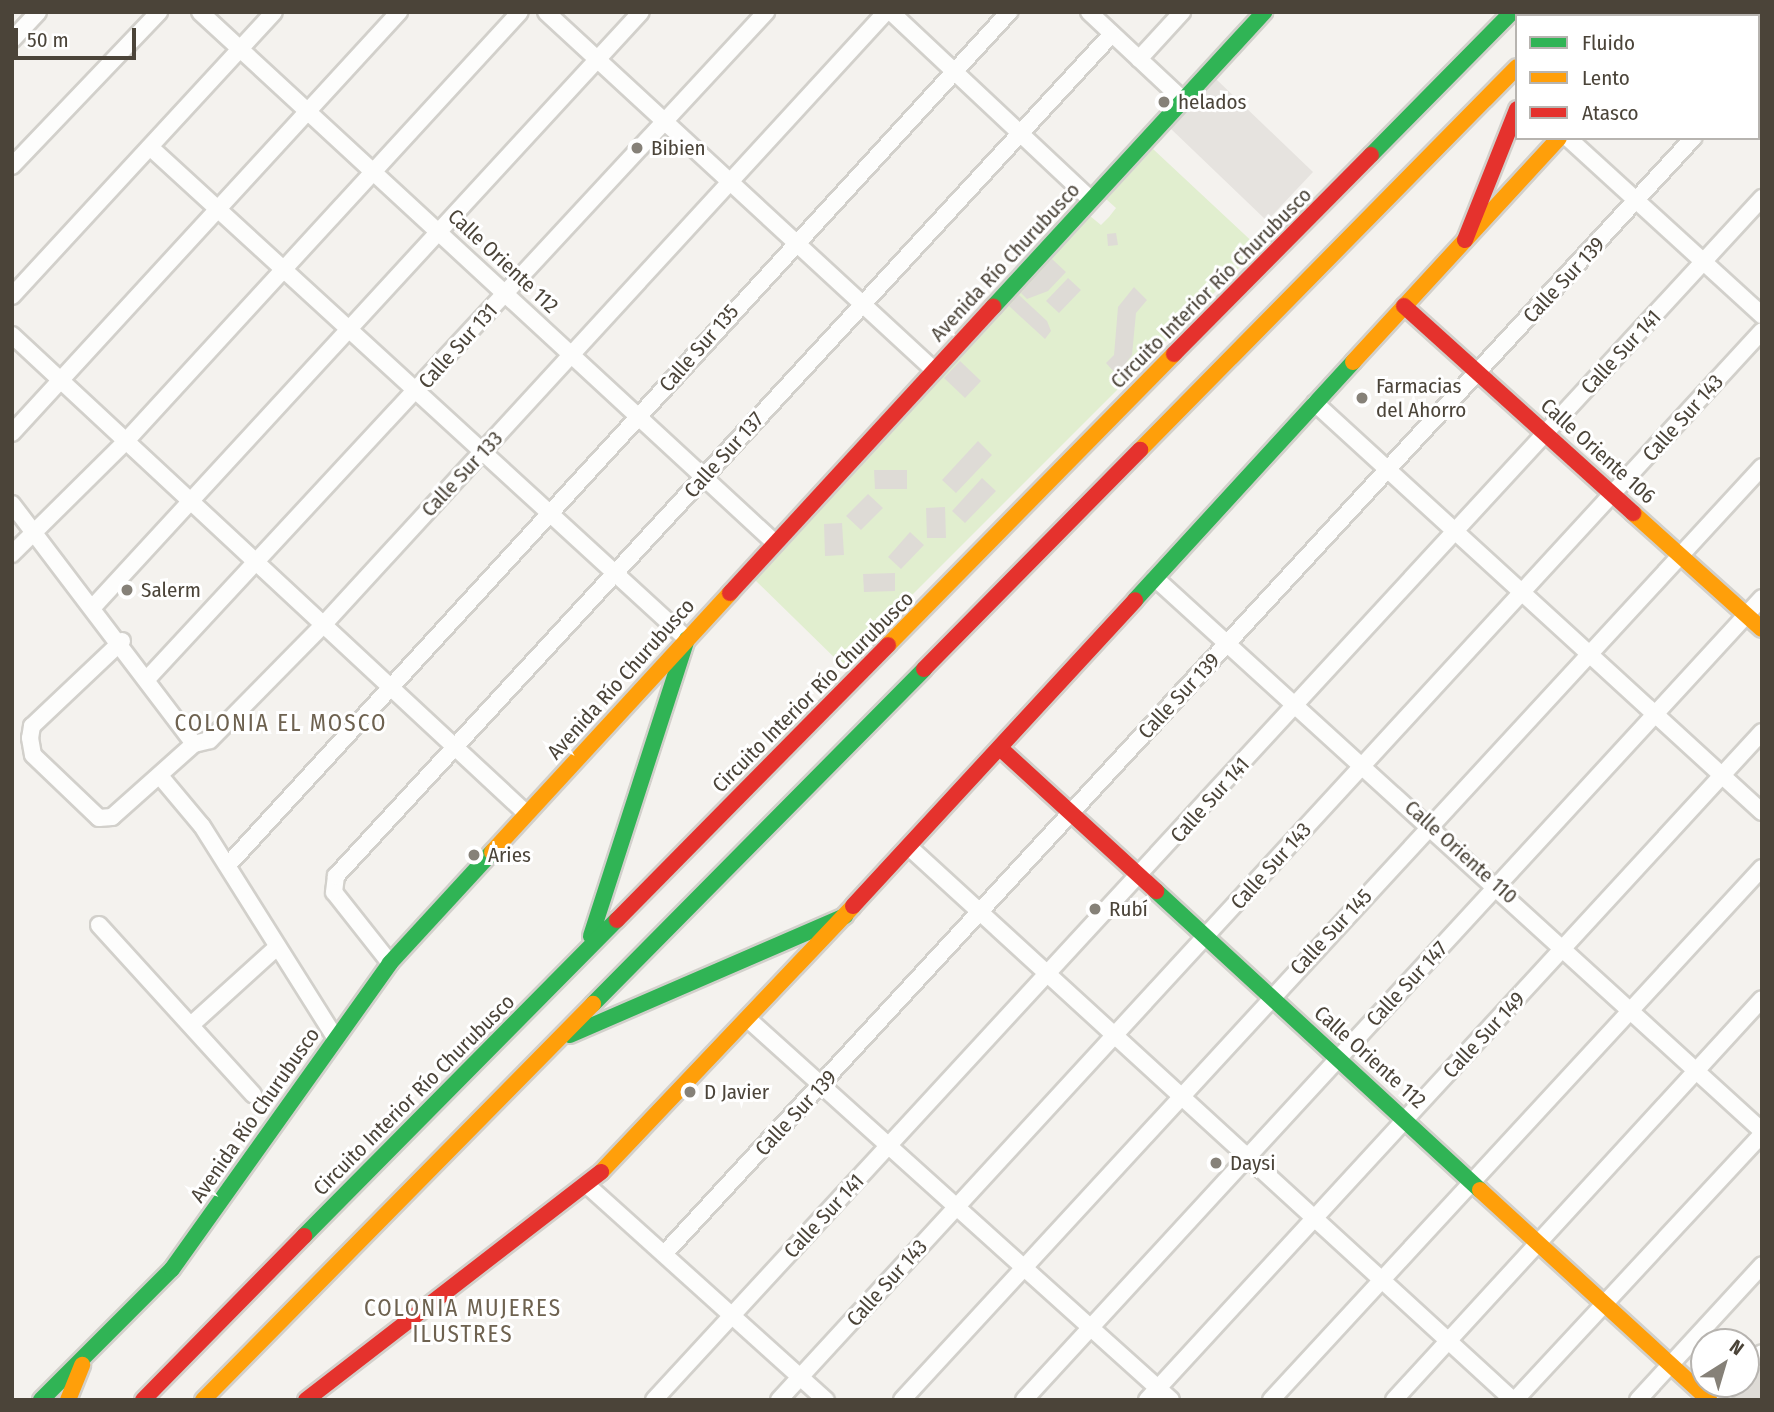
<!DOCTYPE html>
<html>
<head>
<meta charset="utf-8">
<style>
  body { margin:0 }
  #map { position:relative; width:1774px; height:1412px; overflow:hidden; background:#f4f2ee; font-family:"Fira Sans Condensed",sans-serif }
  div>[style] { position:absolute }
  .green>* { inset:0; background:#e1eecf }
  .parking>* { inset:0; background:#e6e3df }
  .building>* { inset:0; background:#dedbd6 }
  .roads { filter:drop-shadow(2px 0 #d2d0cb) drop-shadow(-2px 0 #d2d0cb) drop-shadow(0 2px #d2d0cb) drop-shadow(0 -2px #d2d0cb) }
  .street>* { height:16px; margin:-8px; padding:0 8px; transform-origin:8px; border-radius:8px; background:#fdfdfc }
  .fast>* { height:16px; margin:-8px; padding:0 8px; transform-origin:8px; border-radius:8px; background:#30b455 }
  .slow>* { height:16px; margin:-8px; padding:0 8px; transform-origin:8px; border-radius:8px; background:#ff9f0a }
  .jam>* { height:16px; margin:-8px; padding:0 8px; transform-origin:8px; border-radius:8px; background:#e5322d }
  .dots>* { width:19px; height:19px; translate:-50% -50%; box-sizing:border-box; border:4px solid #fff; border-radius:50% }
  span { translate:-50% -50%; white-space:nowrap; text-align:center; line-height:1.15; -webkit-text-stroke:6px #fff; paint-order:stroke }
  .poi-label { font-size:21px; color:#4b4439 }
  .left { translate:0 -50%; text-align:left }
  .street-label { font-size:21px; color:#4b4439 }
  .neighbourhood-label { font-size:23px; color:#6e6250; letter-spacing:2px }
  .frame { position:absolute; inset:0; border:14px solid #4b4439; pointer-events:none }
  .legend { position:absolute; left:1515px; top:14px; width:245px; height:126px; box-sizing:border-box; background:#fff; border:2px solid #b7b4b0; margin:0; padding:9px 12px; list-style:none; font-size:21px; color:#4b4439 }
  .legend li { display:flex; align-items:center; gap:14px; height:35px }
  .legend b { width:35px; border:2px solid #b7b4b0 }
  .north { position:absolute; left:1690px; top:1328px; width:70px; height:70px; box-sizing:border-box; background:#fff; border:2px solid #b7b4b0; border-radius:50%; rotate:37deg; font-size:19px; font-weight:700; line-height:28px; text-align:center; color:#4b4439 }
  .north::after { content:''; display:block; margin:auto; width:24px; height:32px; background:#868178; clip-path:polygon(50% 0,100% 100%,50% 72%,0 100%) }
  .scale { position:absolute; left:14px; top:28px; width:122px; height:32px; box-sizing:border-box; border:4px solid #4b4439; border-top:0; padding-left:9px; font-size:21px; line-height:24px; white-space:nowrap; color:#4b4439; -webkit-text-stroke:5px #fff; paint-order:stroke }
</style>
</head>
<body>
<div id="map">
  <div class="green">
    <div style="clip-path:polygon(1153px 149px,1259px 248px,842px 665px,755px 580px,1090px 216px,1101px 225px,1109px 217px,1116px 208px,1106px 199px)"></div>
  </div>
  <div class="parking">
    <div style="clip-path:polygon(1216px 79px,1313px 172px,1267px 221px,1170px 128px)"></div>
  </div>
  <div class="building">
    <div style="clip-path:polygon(1116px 233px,1118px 245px,1108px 246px,1107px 234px)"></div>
    <div style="clip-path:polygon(1052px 259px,1066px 272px,1048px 291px,1027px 299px,1021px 293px)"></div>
    <div style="clip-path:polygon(1068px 278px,1081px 290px,1059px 313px,1046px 301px)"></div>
    <div style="clip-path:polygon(1134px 287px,1147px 300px,1136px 313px,1132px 355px,1117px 375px,1106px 363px,1114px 355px,1118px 307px)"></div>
    <div style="clip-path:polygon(1019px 295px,1047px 321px,1051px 331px,1045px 339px,1009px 306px)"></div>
    <div style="clip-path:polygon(960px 361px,981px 381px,965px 398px,944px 378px)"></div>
    <div style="clip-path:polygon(978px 441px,992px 455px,956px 493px,942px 480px)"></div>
    <div style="clip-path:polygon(874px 470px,907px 470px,907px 489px,875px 489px)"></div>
    <div style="clip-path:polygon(982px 478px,996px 491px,965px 523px,952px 511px)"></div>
    <div style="clip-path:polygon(868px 494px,883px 508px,861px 530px,846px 516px)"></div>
    <div style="clip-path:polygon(945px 507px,946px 538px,927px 538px,926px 508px)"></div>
    <div style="clip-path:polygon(842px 523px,844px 555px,825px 556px,824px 524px)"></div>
    <div style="clip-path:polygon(910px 532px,924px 545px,901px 569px,888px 557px)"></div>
    <div style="clip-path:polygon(895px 573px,895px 591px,864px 592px,863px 574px)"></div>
    <div style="clip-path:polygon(1762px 1364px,1762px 1400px,1730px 1400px,1746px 1384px)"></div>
  </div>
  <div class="roads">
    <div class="street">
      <div style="left:200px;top:12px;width:783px;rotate:42.72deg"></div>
      <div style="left:546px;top:12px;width:528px;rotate:42.7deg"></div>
      <div style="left:891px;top:12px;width:274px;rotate:43.2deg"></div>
      <div style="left:1089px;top:12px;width:129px;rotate:43.1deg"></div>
      <div style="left:12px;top:40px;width:38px;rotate:-47deg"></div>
      <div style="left:1139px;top:59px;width:64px;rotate:-47.5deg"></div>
      <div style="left:1758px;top:65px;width:6px;rotate:-45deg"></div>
      <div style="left:1568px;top:138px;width:263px;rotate:42.4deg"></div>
      <div style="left:150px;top:147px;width:728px;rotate:42.5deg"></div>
      <div style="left:12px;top:166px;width:213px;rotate:-46.3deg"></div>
      <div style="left:12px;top:296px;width:386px;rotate:-47.3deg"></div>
      <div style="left:12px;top:335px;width:703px;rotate:42.93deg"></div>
      <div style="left:1315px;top:403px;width:606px;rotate:42.46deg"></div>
      <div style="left:12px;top:433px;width:572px;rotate:-47.41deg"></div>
      <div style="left:12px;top:504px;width:301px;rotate:52.8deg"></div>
      <div style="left:12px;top:554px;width:161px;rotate:-44.7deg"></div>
      <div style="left:126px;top:441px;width:582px;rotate:-47.44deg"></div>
      <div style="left:1155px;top:578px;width:821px;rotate:42.33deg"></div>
      <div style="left:94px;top:606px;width:807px;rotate:-47.36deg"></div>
      <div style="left:122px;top:641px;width:124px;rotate:136.6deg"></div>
      <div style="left:32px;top:726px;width:12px;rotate:99deg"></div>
      <div style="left:30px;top:738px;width:17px;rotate:80deg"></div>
      <div style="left:33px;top:755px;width:91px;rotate:43.7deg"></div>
      <div style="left:99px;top:818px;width:13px;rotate:-4deg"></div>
      <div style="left:112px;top:817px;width:110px;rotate:-41.7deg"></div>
      <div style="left:194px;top:744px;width:16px;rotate:-14deg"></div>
      <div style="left:210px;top:740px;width:163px;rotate:-45.5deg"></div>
      <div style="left:324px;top:624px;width:831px;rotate:-47.44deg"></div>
      <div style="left:148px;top:678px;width:909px;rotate:-47.14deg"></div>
      <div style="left:160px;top:776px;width:65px;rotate:50deg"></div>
      <div style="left:202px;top:826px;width:249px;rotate:57.8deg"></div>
      <div style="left:909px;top:847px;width:819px;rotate:42.48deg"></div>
      <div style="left:228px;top:865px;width:1157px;rotate:-47.52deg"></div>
      <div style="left:99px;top:925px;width:229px;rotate:47.7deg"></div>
      <div style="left:390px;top:963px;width:90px;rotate:-128.3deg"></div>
      <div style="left:334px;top:892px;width:16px;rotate:-83deg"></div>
      <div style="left:336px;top:876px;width:1145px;rotate:-47.34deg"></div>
      <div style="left:749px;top:1020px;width:568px;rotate:42deg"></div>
      <div style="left:191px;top:1025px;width:116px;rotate:-42.2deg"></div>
      <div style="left:588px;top:1186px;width:320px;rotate:42deg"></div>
      <div style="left:665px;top:1253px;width:1517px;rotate:-47.32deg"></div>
      <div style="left:1746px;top:1370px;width:23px;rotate:-47deg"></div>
      <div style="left:654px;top:1400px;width:1635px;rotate:-47.33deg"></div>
      <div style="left:779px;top:1400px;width:1452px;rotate:-47.4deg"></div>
      <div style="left:902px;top:1400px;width:1269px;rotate:-47.33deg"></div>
      <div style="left:1024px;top:1400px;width:1090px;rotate:-47.38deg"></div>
      <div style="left:1147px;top:1400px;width:908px;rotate:-47.37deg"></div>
      <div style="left:1271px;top:1400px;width:724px;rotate:-47.3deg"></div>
      <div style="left:1394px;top:1400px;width:544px;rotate:-47.46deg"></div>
      <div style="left:1515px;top:1400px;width:363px;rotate:-47.1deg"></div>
      <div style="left:1638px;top:1400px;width:183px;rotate:-47.4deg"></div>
      <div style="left:1718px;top:1400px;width:22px;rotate:-47deg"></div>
    </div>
    <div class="fast">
      <div style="left:1371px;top:155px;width:201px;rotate:-45.4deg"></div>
      <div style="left:993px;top:307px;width:401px;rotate:-47.4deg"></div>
      <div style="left:1135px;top:600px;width:323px;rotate:-47.5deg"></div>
      <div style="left:1156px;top:891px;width:441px;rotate:42.7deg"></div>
      <div style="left:591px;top:936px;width:312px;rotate:-72.1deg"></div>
      <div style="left:593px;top:1004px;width:471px;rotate:-45.3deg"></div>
      <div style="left:570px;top:1035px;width:300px;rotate:-23.4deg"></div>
      <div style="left:304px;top:1236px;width:445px;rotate:-45.3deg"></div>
      <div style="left:41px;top:1400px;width:185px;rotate:-45deg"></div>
      <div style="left:172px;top:1269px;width:376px;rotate:-54.5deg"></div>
      <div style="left:390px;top:963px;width:151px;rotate:-47.4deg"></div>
    </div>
    <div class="slow">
      <div style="left:1567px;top:16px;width:6px;rotate:-45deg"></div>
      <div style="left:1674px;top:16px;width:5px;rotate:-53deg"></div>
      <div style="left:1353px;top:362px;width:304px;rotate:-47.4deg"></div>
      <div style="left:1140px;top:450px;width:537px;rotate:-45.45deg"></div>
      <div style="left:1633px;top:513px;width:173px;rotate:42deg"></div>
      <div style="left:888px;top:645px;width:408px;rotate:-45.5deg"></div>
      <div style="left:492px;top:852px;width:352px;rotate:-47.4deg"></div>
      <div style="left:601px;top:1172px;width:366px;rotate:-46.5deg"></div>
      <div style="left:1480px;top:1190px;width:311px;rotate:42.5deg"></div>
      <div style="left:68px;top:1400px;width:38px;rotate:-68deg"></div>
      <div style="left:203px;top:1400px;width:556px;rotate:-45.44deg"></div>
    </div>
    <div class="jam">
      <div style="left:1465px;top:240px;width:141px;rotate:-68.3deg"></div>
      <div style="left:1404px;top:306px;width:309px;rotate:42.1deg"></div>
      <div style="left:1174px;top:354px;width:280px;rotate:-45.3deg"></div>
      <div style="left:730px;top:593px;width:389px;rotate:-47.4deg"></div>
      <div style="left:924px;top:669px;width:308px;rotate:-45.4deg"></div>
      <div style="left:1000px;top:748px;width:212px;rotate:42.5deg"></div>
      <div style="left:853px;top:906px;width:416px;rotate:-47.3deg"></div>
      <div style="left:617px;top:920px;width:386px;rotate:-45.4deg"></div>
      <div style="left:143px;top:1400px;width:230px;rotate:-45.5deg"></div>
      <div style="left:306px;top:1400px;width:373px;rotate:-37.7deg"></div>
    </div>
  </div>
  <div class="dots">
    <div style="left:1164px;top:102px;background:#868178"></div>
    <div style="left:637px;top:148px;background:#868178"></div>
    <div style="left:1362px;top:398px;background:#868178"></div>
    <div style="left:127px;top:590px;background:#868178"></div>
    <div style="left:474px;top:855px;background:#868178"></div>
    <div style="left:1095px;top:909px;background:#868178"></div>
    <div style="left:690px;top:1092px;background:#868178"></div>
    <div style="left:1216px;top:1163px;background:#868178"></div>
  </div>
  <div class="poi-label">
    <span class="left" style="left:1178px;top:102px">helados</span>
    <span class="left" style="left:651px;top:148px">Bibien</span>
    <span class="left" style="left:1376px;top:398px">Farmacias<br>del Ahorro</span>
    <span class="left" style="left:141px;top:590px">Salerm</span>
    <span class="left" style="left:488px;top:855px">Aries</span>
    <span class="left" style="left:1109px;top:909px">Rubí</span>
    <span class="left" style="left:704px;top:1092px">D Javier</span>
    <span class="left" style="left:1230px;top:1163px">Daysi</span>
  </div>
  <div class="street-label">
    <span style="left:503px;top:261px;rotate:43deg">Calle Oriente 112</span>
    <span style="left:1005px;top:262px;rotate:-47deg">Avenida Río Churubusco</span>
    <span style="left:1564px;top:280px;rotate:-47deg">Calle Sur 139</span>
    <span style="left:1211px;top:288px;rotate:-45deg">Circuito Interior Río Churubusco</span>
    <span style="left:458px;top:346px;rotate:-48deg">Calle Sur 131</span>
    <span style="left:699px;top:348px;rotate:-49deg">Calle Sur 135</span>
    <span style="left:1621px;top:352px;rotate:-47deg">Calle Sur 141</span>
    <span style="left:1683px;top:418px;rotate:-48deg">Calle Sur 143</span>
    <span style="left:1598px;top:451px;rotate:42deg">Calle Oriente 106</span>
    <span style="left:724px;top:455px;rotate:-48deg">Calle Sur 137</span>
    <span style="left:462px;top:474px;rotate:-47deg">Calle Sur 133</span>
    <span style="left:621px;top:679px;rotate:-48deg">Avenida Río Churubusco</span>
    <span style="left:813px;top:692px;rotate:-45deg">Circuito Interior Río Churubusco</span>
    <span style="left:1179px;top:696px;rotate:-47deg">Calle Sur 139</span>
    <span style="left:1210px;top:800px;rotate:-48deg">Calle Sur 141</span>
    <span style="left:1461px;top:852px;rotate:42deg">Calle Oriente 110</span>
    <span style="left:1271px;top:866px;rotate:-48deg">Calle Sur 143</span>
    <span style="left:1331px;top:932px;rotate:-47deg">Calle Sur 145</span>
    <span style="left:1407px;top:984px;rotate:-47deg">Calle Sur 147</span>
    <span style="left:1484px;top:1035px;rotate:-47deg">Calle Sur 149</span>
    <span style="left:1370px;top:1057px;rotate:42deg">Calle Oriente 112</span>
    <span style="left:414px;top:1095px;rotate:-45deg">Circuito Interior Río Churubusco</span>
    <span style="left:796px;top:1113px;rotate:-47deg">Calle Sur 139</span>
    <span style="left:255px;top:1115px;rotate:-55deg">Avenida Río Churubusco</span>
    <span style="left:824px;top:1216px;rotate:-47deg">Calle Sur 141</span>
    <span style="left:887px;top:1283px;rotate:-48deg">Calle Sur 143</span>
  </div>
  <div class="neighbourhood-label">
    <span style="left:281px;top:723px">COLONIA EL MOSCO</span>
    <span style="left:463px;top:1321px">COLONIA MUJERES<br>ILUSTRES</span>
  </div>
  <div class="frame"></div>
  <ul class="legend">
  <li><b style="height:9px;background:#30b455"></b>Fluido</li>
  <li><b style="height:9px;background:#ff9f0a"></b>Lento</li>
  <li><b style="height:9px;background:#e5322d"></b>Atasco</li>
  </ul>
  <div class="north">N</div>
  <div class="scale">50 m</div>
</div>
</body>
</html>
